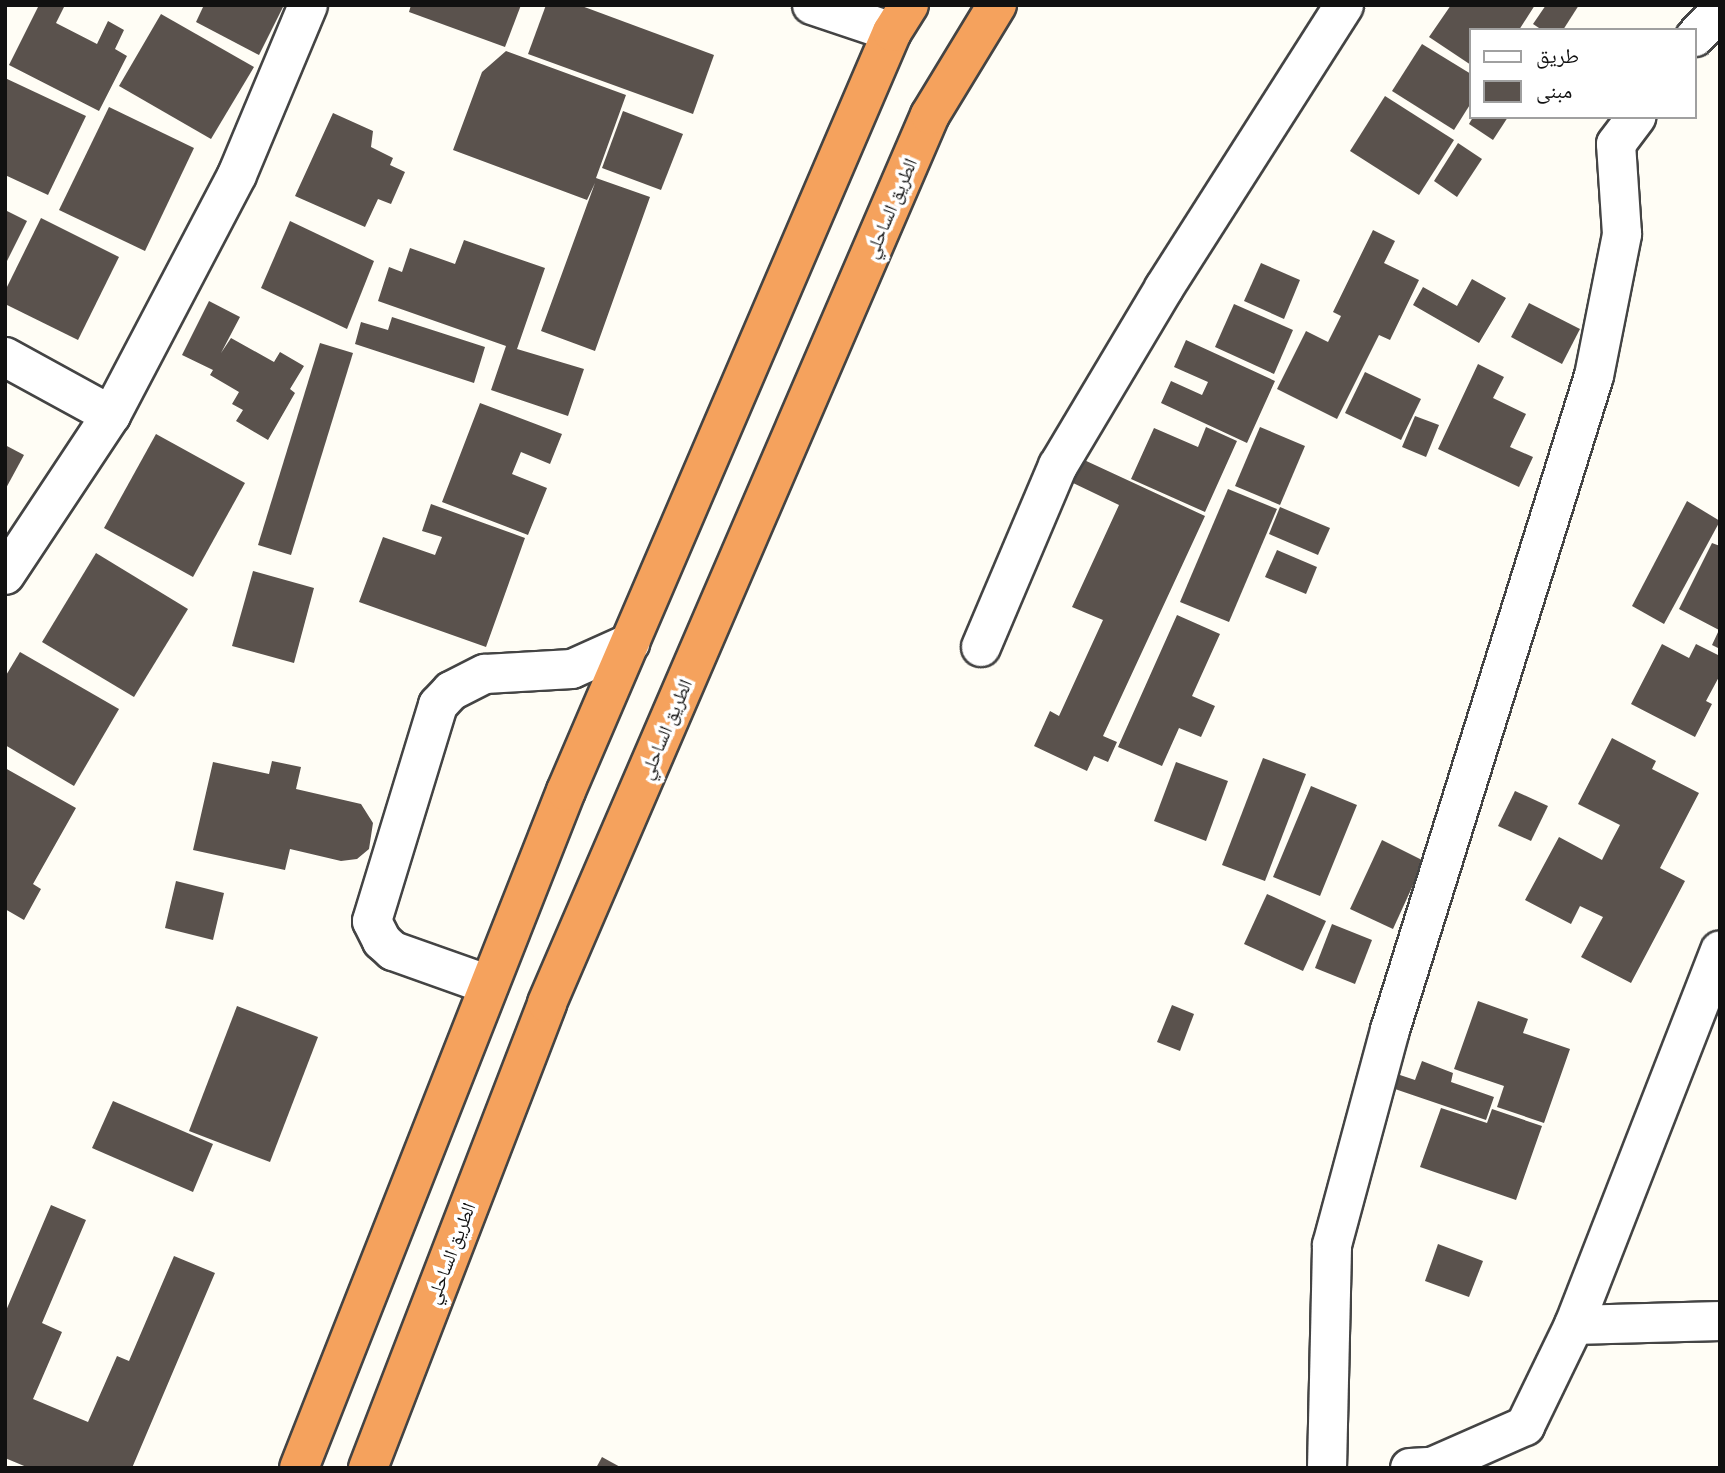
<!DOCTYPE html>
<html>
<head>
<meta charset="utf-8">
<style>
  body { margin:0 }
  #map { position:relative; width:1725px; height:1473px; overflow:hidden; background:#fffdf5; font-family:Literata,"Noto Naskh Arabic",serif }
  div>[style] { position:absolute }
  .building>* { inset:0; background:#5a524d }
  .roads { filter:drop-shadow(2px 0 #444) drop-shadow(-2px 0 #444) drop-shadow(0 2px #444) drop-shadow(0 -2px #444) }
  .minor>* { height:38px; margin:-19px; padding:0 19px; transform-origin:19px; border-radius:19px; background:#fff }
  .highway>* { height:38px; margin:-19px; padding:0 19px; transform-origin:19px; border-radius:19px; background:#f5a25d }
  span { translate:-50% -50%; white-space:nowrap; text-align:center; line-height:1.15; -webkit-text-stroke:7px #fff; paint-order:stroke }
  .street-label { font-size:19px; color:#111 }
  .frame { position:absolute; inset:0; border:7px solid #111; pointer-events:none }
  .legend { position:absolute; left:1469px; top:28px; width:228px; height:91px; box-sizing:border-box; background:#fff; border:2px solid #a0a0a0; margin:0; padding:9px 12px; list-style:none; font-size:21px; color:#111 }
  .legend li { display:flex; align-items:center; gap:14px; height:35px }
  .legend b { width:35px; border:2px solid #a0a0a0 }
</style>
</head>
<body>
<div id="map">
  <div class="building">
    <div style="clip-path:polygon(39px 5px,65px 5px,56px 23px,97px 44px,108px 21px,124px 30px,115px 49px,127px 56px,99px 111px,9px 65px)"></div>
    <div style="clip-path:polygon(204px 5px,284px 5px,259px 55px,196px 22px)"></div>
    <div style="clip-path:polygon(411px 5px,521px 5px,505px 47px,409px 12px)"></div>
    <div style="clip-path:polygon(546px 5px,579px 5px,714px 55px,693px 114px,528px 54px)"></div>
    <div style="clip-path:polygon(1451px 5px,1535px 5px,1519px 30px,1471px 30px,1471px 65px,1429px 37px)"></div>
    <div style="clip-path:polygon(1546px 5px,1579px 5px,1563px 30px,1542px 30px,1533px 24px)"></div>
    <div style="clip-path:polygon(161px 14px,254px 67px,211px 139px,119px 86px)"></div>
    <div style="clip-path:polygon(1422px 44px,1471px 74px,1471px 103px,1454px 130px,1392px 91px)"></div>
    <div style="clip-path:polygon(506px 51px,626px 95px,596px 178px,650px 197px,595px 351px,541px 331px,595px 183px,587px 200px,453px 150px,482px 72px)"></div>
    <div style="clip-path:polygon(5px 78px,86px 116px,48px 195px,5px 175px)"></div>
    <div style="clip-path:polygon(1385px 96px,1454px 140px,1419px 195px,1350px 151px)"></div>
    <div style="clip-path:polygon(109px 107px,194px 148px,145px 251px,59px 210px)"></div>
    <div style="clip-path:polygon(623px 111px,683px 134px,661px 190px,602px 168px)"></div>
    <div style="clip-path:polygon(333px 113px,373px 131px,371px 147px,393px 158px,390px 165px,405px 172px,391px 204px,378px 199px,365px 227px,295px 196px)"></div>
    <div style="clip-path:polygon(1473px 117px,1508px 117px,1493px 140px,1469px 124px)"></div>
    <div style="clip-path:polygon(1458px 143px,1482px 159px,1457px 197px,1434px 181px)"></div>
    <div style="clip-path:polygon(5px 210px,27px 221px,5px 265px)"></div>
    <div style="clip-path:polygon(41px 218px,119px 257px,78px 340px,5px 304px,5px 291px)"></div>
    <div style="clip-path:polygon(290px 221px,374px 261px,347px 329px,261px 288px)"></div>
    <div style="clip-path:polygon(1373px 230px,1395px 241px,1384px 263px,1419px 280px,1390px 340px,1379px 335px,1337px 419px,1277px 389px,1306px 331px,1328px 342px,1341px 316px,1333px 312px)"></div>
    <div style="clip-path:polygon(464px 240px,545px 268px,517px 349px,584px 369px,568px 416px,491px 390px,506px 346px,378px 301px,389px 267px,402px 272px,410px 248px,455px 264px)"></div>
    <div style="clip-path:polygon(1261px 263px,1300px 280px,1284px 319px,1244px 301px)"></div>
    <div style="clip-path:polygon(1472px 279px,1506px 298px,1479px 343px,1413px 305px,1423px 287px,1457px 306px)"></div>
    <div style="clip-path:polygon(209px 301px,240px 317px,221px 353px,231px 338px,274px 362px,280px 352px,304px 366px,290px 389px,295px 393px,268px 440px,236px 421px,243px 410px,232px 404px,239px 392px,210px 375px,213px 370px,182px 355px)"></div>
    <div style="clip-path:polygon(1529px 303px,1580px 329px,1562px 364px,1511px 337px)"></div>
    <div style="clip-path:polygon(1234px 304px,1293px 330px,1274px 374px,1215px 347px)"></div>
    <div style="clip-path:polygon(392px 317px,485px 347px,474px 383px,355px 344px,361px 322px,388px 330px)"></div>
    <div style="clip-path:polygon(1186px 340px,1275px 381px,1247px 443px,1161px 403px,1171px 381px,1202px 395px,1208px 382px,1174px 367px)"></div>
    <div style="clip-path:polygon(320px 343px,353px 353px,291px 555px,258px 545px)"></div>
    <div style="clip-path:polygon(1478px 364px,1504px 377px,1493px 398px,1526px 414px,1510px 447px,1533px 457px,1519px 487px,1438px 449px)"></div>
    <div style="clip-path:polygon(1365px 372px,1421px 399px,1401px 440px,1345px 413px)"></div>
    <div style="clip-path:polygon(480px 403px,562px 434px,550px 464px,521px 452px,512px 474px,547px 488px,528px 535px,442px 502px)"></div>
    <div style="clip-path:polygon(1415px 416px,1439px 425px,1426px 457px,1402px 447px)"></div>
    <div style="clip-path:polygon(1206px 427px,1237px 441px,1205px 512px,1131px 479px,1154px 428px,1198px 447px)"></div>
    <div style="clip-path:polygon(1260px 427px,1305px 446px,1280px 505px,1235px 486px)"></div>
    <div style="clip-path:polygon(156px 434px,245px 483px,193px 577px,104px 528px)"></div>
    <div style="clip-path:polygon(5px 445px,24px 455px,5px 490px)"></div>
    <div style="clip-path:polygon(1082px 459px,1205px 516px,1103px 736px,1117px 742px,1108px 762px,1094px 756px,1087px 771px,1034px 746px,1050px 711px,1059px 716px,1103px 620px,1072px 607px,1119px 505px,1071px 482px)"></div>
    <div style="clip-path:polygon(1228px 489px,1277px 509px,1229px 622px,1180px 602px)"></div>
    <div style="clip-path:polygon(1687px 501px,1720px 521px,1664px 624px,1632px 606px)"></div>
    <div style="clip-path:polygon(431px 504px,525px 538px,486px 647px,359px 602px,383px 537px,435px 555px,442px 537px,422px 531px)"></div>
    <div style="clip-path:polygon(1280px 507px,1330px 528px,1318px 555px,1269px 534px)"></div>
    <div style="clip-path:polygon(1712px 543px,1720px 546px,1720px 649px,1712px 645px,1719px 630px,1679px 609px)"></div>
    <div style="clip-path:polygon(1277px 550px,1317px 567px,1306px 594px,1265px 577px)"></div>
    <div style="clip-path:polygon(96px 553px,188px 609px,134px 697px,42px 642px)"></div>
    <div style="clip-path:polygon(253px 571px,314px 588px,294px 663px,232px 646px)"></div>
    <div style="clip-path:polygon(1177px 615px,1220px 634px,1192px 696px,1215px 706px,1201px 737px,1179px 728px,1162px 766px,1118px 747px)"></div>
    <div style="clip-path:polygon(1662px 644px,1689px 658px,1696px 644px,1720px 656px,1720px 675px,1706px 701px,1712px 704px,1695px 737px,1631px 704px)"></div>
    <div style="clip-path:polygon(20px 652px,119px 709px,74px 786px,5px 745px,5px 677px)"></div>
    <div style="clip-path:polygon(1612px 738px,1656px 761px,1652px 769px,1699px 793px,1660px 868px,1685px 881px,1631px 983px,1581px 957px,1603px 917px,1580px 906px,1571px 924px,1525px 900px,1559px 837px,1602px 860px,1611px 842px,1620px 825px,1578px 804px)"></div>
    <div style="clip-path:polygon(1263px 758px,1306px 774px,1265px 881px,1222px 865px)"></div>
    <div style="clip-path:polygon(272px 761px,301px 767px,296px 789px,361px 804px,373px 823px,369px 849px,357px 859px,341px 861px,290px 849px,285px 870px,193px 850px,213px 762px,269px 774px)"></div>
    <div style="clip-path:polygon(1176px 762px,1228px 781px,1206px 841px,1154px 821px)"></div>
    <div style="clip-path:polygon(5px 768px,76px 808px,33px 884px,41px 889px,24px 920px,5px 909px)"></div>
    <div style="clip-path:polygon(1311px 786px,1357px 805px,1320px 896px,1273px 877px)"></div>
    <div style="clip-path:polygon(1515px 791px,1548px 806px,1531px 841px,1498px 826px)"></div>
    <div style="clip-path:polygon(1382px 840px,1424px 861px,1393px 929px,1350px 909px)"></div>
    <div style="clip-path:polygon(176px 881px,224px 893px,213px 940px,165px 928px)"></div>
    <div style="clip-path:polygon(1267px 894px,1326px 921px,1303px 971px,1244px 944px)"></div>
    <div style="clip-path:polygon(1332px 924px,1372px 940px,1355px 984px,1315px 968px)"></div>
    <div style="clip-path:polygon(1478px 1001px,1528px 1019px,1523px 1033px,1570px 1049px,1544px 1123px,1497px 1107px,1504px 1086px,1454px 1069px)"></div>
    <div style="clip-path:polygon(1172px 1005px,1194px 1014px,1180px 1051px,1157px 1042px)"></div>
    <div style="clip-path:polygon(237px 1006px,318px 1037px,270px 1162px,189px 1131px)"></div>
    <div style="clip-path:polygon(1422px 1061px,1453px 1073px,1451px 1082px,1494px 1097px,1486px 1120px,1392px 1088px,1397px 1074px,1415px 1080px)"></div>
    <div style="clip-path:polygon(113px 1101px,213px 1144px,193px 1192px,92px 1148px)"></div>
    <div style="clip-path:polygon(1441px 1108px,1487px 1123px,1492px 1109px,1542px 1126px,1516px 1200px,1420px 1167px)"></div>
    <div style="clip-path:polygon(51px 1205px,86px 1220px,42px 1323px,62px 1332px,33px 1399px,88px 1422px,117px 1356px,129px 1361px,174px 1256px,215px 1273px,132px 1468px,29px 1468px,5px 1458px,5px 1313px)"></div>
    <div style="clip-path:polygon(1438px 1244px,1483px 1261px,1469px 1297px,1425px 1281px)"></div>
    <div style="clip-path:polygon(602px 1457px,622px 1468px,596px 1468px)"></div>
  </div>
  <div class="roads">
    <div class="minor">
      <div style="left:812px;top:5px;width:84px;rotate:18.6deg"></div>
      <div style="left:1695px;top:37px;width:37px;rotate:-47deg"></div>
      <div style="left:5px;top:357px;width:121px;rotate:28.7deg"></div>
      <div style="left:5px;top:575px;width:192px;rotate:-56.5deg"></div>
      <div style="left:111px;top:415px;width:271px;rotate:-62.3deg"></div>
      <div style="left:237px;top:175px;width:184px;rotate:-67.3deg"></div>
      <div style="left:981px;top:647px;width:197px;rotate:-67deg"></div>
      <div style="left:1058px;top:466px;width:207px;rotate:-59.2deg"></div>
      <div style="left:1164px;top:288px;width:335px;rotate:-57.5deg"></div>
      <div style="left:489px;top:985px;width:102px;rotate:-160.5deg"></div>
      <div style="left:393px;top:951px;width:15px;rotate:-138deg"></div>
      <div style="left:382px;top:941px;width:22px;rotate:-117deg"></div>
      <div style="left:372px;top:921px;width:226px;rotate:-73deg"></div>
      <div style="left:438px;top:705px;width:19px;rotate:-47deg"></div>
      <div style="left:451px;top:691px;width:38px;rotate:-27deg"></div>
      <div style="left:485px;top:674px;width:87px;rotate:-3.3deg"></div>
      <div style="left:572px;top:669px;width:64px;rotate:-24.1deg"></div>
      <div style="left:1574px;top:1325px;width:146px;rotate:-1.6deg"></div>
      <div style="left:1327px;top:1468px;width:223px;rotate:-88.7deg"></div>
      <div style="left:1332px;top:1245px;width:223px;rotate:-74.9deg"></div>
      <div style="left:1390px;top:1030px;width:685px;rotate:-72.68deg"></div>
      <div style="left:1594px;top:376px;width:145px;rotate:-78.8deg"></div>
      <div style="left:1622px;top:234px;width:90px;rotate:-93.8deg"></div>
      <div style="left:1616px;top:144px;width:34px;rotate:-53deg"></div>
      <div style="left:1410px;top:1468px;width:22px;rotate:-3deg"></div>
      <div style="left:1432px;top:1467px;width:102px;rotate:-23.8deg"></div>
      <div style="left:1525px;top:1426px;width:112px;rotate:-64.1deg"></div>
      <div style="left:1574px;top:1325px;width:402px;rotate:-68.7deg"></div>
    </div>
    <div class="highway">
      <div style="left:299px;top:1468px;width:728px;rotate:-68.48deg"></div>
      <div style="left:566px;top:791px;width:826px;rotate:-66.76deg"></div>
      <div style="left:892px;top:32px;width:32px;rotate:-58deg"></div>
      <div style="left:368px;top:1468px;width:498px;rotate:-68.9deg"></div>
      <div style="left:547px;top:1003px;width:967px;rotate:-66.67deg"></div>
      <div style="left:930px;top:115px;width:129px;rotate:-58.7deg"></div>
    </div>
  </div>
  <div class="street-label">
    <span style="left:890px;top:208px;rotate:-67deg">الطريق الساحلي</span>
    <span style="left:665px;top:729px;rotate:-67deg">الطريق الساحلي</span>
    <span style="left:450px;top:1253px;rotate:-69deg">الطريق الساحلي</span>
  </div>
  <div class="frame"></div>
  <ul class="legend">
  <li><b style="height:9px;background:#fff"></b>طريق</li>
  <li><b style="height:19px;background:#5a524d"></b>مبنى</li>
  </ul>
</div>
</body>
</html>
